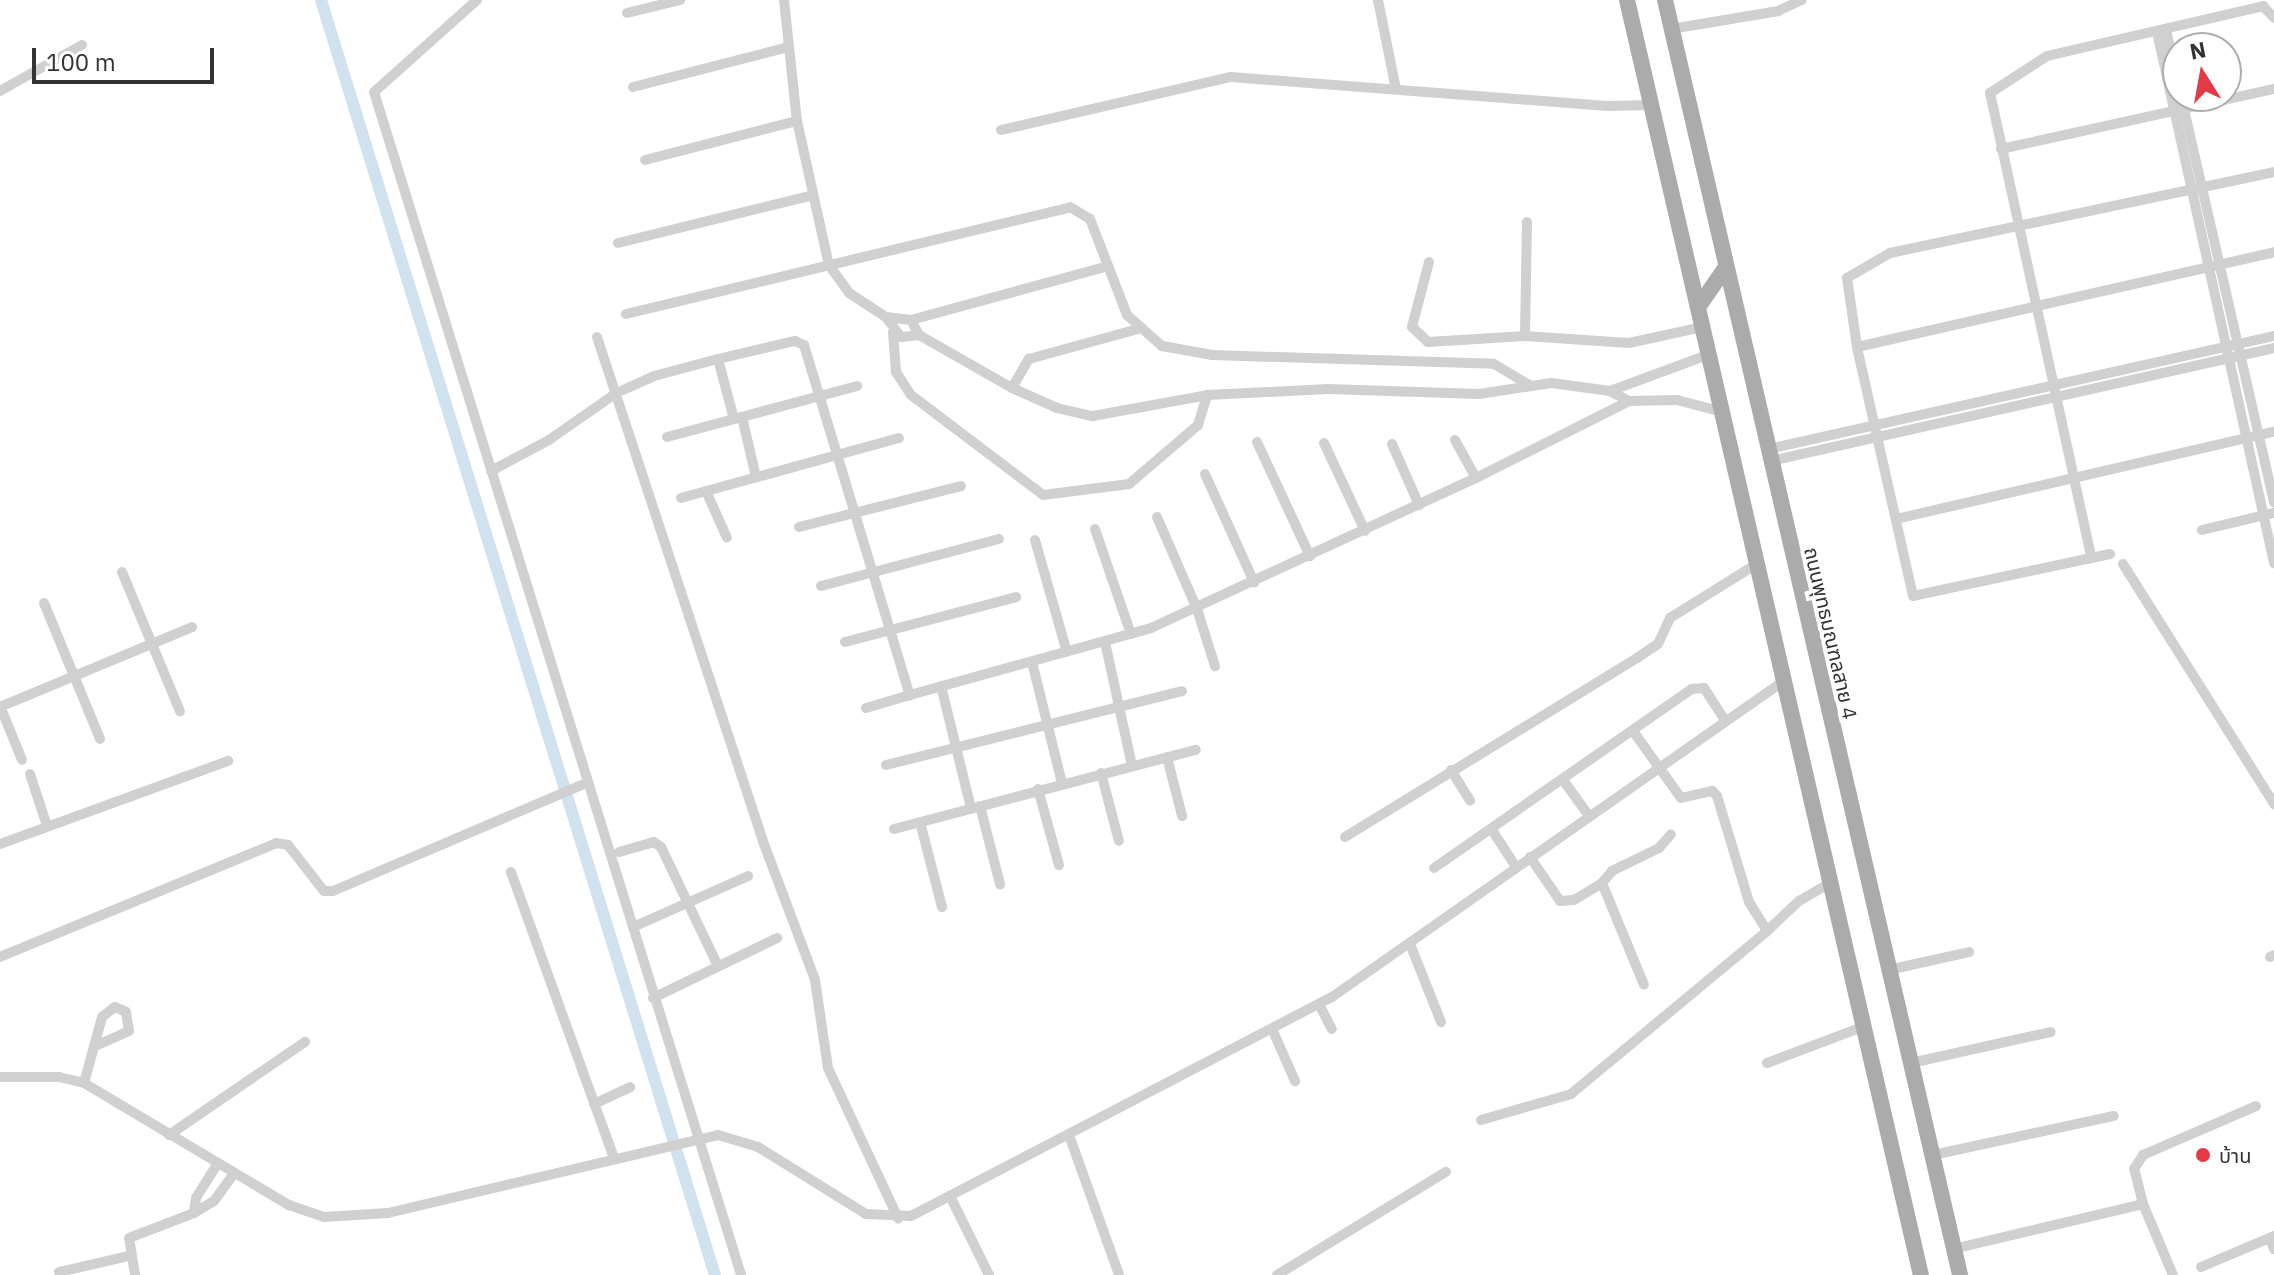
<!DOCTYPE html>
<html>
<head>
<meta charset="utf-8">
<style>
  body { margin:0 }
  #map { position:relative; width:2274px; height:1275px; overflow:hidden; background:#fff; font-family:"IBM Plex Sans","Noto Sans Thai",sans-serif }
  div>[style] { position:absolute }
  .canal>* { height:12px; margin:-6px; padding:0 6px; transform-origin:6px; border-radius:6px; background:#cfe2ee }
  .minor>* { height:10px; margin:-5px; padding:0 5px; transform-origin:5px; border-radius:5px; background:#d0d0d0 }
  .primary>* { height:16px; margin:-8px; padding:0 8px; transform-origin:8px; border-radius:8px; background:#ababab }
  .dots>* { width:22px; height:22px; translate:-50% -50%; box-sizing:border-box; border:4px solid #fff; border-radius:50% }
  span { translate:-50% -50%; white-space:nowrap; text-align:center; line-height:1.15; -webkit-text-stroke:8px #fff; paint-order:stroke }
  .street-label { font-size:20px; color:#333 }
  .poi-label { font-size:20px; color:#333 }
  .left { translate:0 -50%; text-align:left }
  .north { position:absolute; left:2162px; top:32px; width:80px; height:80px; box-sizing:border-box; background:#fff; border:2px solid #adadad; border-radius:50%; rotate:349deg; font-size:22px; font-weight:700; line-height:32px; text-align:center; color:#333 }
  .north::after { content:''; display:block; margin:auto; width:28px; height:36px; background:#e63946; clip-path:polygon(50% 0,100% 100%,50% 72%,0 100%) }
  .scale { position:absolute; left:32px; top:48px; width:182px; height:36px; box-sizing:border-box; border:4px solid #333; border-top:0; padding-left:10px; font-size:24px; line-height:28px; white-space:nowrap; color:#333; -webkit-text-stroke:6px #fff; paint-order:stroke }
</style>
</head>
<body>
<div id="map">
  <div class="canal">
    <div style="left:321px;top:0;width:1334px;rotate:72.83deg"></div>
  </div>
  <div class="minor">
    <div style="left:477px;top:0;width:138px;rotate:138.2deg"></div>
    <div style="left:374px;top:92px;width:1239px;rotate:72.76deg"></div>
    <div style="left:784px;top:0;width:122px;rotate:83.9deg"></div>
    <div style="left:797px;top:121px;width:148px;rotate:77.5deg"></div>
    <div style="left:829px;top:265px;width:34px;rotate:54deg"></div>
    <div style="left:849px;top:293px;width:44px;rotate:33deg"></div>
    <div style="left:886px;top:317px;width:25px;rotate:7deg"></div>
    <div style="left:911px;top:320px;width:17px;rotate:62deg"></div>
    <div style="left:1378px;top:0;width:91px;rotate:78.6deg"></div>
    <div style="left:627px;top:13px;width:55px;rotate:-13.8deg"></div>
    <div style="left:1671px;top:29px;width:109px;rotate:-9.5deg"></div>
    <div style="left:1778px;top:11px;width:26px;rotate:-25deg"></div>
    <div style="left:2166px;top:30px;width:53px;rotate:77deg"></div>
    <div style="left:2157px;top:32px;width:544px;rotate:77.57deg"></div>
    <div style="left:633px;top:87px;width:161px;rotate:-14.4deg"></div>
    <div style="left:0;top:91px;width:94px;rotate:-29.3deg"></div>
    <div style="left:2181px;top:96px;width:417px;rotate:77.1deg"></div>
    <div style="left:1001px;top:130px;width:236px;rotate:-13deg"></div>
    <div style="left:1231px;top:77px;width:377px;rotate:4.4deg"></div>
    <div style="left:1607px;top:106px;width:44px;rotate:-1.3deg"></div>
    <div style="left:2001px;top:149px;width:280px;rotate:-12.4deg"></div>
    <div style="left:645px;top:160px;width:157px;rotate:-14.4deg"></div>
    <div style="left:618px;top:243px;width:198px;rotate:-13.8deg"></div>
    <div style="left:1429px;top:262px;width:67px;rotate:104.7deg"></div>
    <div style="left:1412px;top:327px;width:22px;rotate:43deg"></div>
    <div style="left:1428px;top:342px;width:97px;rotate:-3.5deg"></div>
    <div style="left:1525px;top:336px;width:104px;rotate:3.9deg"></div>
    <div style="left:1629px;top:343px;width:76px;rotate:-12.2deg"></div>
    <div style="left:626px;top:314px;width:457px;rotate:-13.5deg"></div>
    <div style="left:1070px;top:207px;width:23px;rotate:31deg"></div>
    <div style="left:1090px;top:219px;width:103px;rotate:68.9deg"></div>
    <div style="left:1127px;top:315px;width:47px;rotate:41.5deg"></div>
    <div style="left:1162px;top:346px;width:51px;rotate:10.2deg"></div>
    <div style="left:1212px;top:355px;width:282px;rotate:1.8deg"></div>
    <div style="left:1494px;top:364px;width:43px;rotate:30.7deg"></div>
    <div style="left:886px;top:317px;width:25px;rotate:53deg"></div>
    <div style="left:901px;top:337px;width:18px;rotate:-6deg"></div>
    <div style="left:919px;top:335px;width:107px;rotate:29.7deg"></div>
    <div style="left:1012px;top:388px;width:49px;rotate:24deg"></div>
    <div style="left:1057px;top:408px;width:37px;rotate:13deg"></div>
    <div style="left:1093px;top:416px;width:116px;rotate:-10.4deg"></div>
    <div style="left:1207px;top:395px;width:121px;rotate:-2.8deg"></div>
    <div style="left:1328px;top:389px;width:151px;rotate:1.9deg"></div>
    <div style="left:1479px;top:394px;width:73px;rotate:-8.7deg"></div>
    <div style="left:1551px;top:383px;width:60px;rotate:7.7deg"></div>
    <div style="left:1610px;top:391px;width:21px;rotate:28deg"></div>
    <div style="left:1629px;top:401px;width:48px;rotate:-1.2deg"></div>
    <div style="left:1677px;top:400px;width:48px;rotate:14.6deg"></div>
    <div style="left:911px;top:320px;width:201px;rotate:-15.3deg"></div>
    <div style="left:893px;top:332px;width:40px;rotate:85.7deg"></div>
    <div style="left:896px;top:372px;width:27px;rotate:57deg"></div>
    <div style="left:911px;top:395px;width:166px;rotate:37.1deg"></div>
    <div style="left:1043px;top:495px;width:87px;rotate:-7.3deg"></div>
    <div style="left:1129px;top:484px;width:91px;rotate:-40.5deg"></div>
    <div style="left:1198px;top:425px;width:31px;rotate:-73deg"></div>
    <div style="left:1525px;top:336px;width:114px;rotate:-89deg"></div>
    <div style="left:597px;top:337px;width:534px;rotate:71.77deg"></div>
    <div style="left:764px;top:844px;width:145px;rotate:69.4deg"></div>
    <div style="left:815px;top:980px;width:89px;rotate:81.6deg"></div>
    <div style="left:828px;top:1068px;width:166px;rotate:65deg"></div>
    <div style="left:1857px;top:347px;width:428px;rotate:-12.8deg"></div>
    <div style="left:718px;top:359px;width:62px;rotate:75.1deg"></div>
    <div style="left:1012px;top:388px;width:34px;rotate:-60deg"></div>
    <div style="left:1029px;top:359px;width:113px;rotate:-15.4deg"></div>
    <div style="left:623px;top:390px;width:34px;rotate:-24deg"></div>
    <div style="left:654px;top:376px;width:66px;rotate:-14.9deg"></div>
    <div style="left:718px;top:359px;width:79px;rotate:-13.2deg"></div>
    <div style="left:795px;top:341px;width:10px;rotate:24deg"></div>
    <div style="left:804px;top:345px;width:366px;rotate:73.2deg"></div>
    <div style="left:910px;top:695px;width:46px;rotate:163.5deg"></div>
    <div style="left:1610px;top:391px;width:107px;rotate:-20.3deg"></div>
    <div style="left:742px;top:417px;width:62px;rotate:76.9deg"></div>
    <div style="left:667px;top:437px;width:197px;rotate:-15deg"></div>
    <div style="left:1455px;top:440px;width:43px;rotate:61.1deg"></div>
    <div style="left:1257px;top:442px;width:126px;rotate:65.1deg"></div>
    <div style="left:1324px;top:443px;width:97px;rotate:65deg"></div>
    <div style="left:1392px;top:444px;width:67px;rotate:66.1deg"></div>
    <div style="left:1768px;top:449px;width:518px;rotate:-12.59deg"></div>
    <div style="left:1771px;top:461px;width:516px;rotate:-12.66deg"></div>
    <div style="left:491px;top:471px;width:66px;rotate:-28.1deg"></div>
    <div style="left:549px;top:440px;width:80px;rotate:-34.9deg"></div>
    <div style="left:1205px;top:474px;width:119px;rotate:65.6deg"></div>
    <div style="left:706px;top:491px;width:51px;rotate:65.9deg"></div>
    <div style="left:681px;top:498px;width:226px;rotate:-15.4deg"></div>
    <div style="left:1157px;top:517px;width:100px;rotate:66.5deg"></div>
    <div style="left:1197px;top:609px;width:60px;rotate:72.5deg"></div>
    <div style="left:1896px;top:519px;width:388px;rotate:-13deg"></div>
    <div style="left:799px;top:527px;width:167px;rotate:-14.2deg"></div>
    <div style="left:1095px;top:529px;width:111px;rotate:71.1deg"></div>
    <div style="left:2202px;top:530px;width:74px;rotate:-13.3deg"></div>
    <div style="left:1035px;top:540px;width:116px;rotate:74.1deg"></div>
    <div style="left:2110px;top:554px;width:201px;rotate:168deg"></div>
    <div style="left:1913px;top:596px;width:255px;rotate:-102.7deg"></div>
    <div style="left:1857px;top:347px;width:70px;rotate:-98.2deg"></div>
    <div style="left:1847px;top:278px;width:50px;rotate:-30.2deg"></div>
    <div style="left:1890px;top:253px;width:392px;rotate:-11.9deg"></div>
    <div style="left:2091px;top:556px;width:474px;rotate:-102.3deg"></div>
    <div style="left:1990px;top:93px;width:68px;rotate:-33deg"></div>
    <div style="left:2047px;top:56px;width:222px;rotate:-13deg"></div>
    <div style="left:2263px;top:6px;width:16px;rotate:47deg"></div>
    <div style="left:2123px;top:564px;width:284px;rotate:57.8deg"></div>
    <div style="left:122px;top:572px;width:151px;rotate:67.4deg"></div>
    <div style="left:821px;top:586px;width:184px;rotate:-14.8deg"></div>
    <div style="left:44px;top:603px;width:147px;rotate:67.6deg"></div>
    <div style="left:845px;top:642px;width:177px;rotate:-14.7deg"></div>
    <div style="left:1105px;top:642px;width:127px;rotate:77.7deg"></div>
    <div style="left:1032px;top:662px;width:125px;rotate:76.1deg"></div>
    <div style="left:941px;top:686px;width:126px;rotate:76.2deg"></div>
    <div style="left:910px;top:695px;width:250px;rotate:-15.5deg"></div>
    <div style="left:1151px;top:628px;width:358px;rotate:-24.8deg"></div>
    <div style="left:1476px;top:478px;width:171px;rotate:-26.7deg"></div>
    <div style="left:0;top:706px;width:58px;rotate:67.8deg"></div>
    <div style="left:0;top:707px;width:208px;rotate:-22.6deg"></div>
    <div style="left:1633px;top:731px;width:82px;rotate:54.4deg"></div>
    <div style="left:1681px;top:798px;width:32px;rotate:-13deg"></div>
    <div style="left:1712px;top:791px;width:7px;rotate:45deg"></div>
    <div style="left:1717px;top:796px;width:111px;rotate:73.2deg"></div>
    <div style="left:1749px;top:902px;width:34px;rotate:58deg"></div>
    <div style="left:1767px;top:931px;width:44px;rotate:-43.2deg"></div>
    <div style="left:1799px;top:901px;width:38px;rotate:-30deg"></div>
    <div style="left:1167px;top:757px;width:61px;rotate:75.7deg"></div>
    <div style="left:886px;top:765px;width:305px;rotate:-14deg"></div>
    <div style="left:1451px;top:770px;width:36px;rotate:58deg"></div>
    <div style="left:1101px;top:773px;width:70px;rotate:75.2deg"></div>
    <div style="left:30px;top:774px;width:55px;rotate:71.9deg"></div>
    <div style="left:1563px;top:780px;width:44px;rotate:54.2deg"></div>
    <div style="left:1038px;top:789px;width:79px;rotate:74.6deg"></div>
    <div style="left:980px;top:806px;width:81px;rotate:75.6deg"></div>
    <div style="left:920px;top:822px;width:88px;rotate:75.5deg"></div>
    <div style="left:894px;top:829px;width:312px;rotate:-14.7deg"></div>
    <div style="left:1492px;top:830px;width:44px;rotate:57deg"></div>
    <div style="left:1345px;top:837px;width:342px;rotate:-31.5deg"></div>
    <div style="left:1637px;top:658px;width:25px;rotate:-34deg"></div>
    <div style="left:1658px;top:644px;width:29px;rotate:-65deg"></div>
    <div style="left:1670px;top:618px;width:104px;rotate:-32deg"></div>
    <div style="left:0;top:844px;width:243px;rotate:-20deg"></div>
    <div style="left:619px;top:852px;width:36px;rotate:-16deg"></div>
    <div style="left:654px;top:842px;width:9px;rotate:36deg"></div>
    <div style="left:661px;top:847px;width:132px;rotate:64.4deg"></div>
    <div style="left:1530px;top:857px;width:53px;rotate:55.7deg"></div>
    <div style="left:1560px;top:901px;width:14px;rotate:-4deg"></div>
    <div style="left:1574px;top:900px;width:33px;rotate:-31deg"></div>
    <div style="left:1602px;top:883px;width:110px;rotate:67.6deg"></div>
    <div style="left:1434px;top:868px;width:314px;rotate:-34.8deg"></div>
    <div style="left:1692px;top:689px;width:12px;rotate:-5deg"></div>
    <div style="left:1704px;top:688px;width:38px;rotate:57deg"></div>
    <div style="left:511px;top:872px;width:304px;rotate:70.2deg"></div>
    <div style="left:1602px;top:883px;width:16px;rotate:-50deg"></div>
    <div style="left:1612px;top:871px;width:52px;rotate:-26.1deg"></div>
    <div style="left:1659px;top:848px;width:18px;rotate:-49deg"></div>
    <div style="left:633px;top:927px;width:126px;rotate:-23.9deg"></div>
    <div style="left:1410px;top:944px;width:84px;rotate:68.3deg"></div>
    <div style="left:0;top:957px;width:299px;rotate:-22.4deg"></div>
    <div style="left:276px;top:843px;width:12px;rotate:9deg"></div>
    <div style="left:288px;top:845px;width:58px;rotate:52deg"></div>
    <div style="left:324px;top:891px;width:9px"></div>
    <div style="left:333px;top:891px;width:275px;rotate:-23.1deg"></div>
    <div style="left:2270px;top:957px;width:4px;rotate:-27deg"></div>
    <div style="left:1888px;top:970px;width:83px;rotate:-12.5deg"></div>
    <div style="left:653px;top:998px;width:138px;rotate:-25.8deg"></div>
    <div style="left:1319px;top:1004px;width:28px;rotate:63deg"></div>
    <div style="left:1272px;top:1029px;width:57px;rotate:66.1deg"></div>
    <div style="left:1767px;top:1063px;width:105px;rotate:-20.7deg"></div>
    <div style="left:1911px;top:1063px;width:143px;rotate:-12.5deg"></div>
    <div style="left:0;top:1077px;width:59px"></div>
    <div style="left:59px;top:1077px;width:26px;rotate:13deg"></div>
    <div style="left:84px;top:1083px;width:239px;rotate:30.8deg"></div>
    <div style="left:289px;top:1205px;width:37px;rotate:19deg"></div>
    <div style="left:324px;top:1217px;width:64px;rotate:-3.6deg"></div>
    <div style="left:388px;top:1213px;width:339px;rotate:-13.3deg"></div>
    <div style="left:718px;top:1135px;width:42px;rotate:16.7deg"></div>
    <div style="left:758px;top:1147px;width:127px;rotate:31.8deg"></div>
    <div style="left:866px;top:1214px;width:45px;rotate:2.5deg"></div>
    <div style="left:911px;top:1216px;width:475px;rotate:-27.5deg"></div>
    <div style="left:1332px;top:997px;width:553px;rotate:-34.98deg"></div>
    <div style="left:84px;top:1083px;width:68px;rotate:-74.7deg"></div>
    <div style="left:102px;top:1017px;width:16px;rotate:-38deg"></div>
    <div style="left:115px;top:1007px;width:12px;rotate:24deg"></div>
    <div style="left:126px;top:1012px;width:19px;rotate:81deg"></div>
    <div style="left:129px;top:1031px;width:35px;rotate:156deg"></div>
    <div style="left:594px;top:1104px;width:40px;rotate:-25deg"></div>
    <div style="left:1481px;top:1120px;width:94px;rotate:-16.1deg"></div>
    <div style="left:1571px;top:1094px;width:255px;rotate:-39.7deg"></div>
    <div style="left:169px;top:1135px;width:165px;rotate:-34.4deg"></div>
    <div style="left:1069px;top:1135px;width:149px;rotate:70.3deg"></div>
    <div style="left:1933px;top:1155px;width:185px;rotate:-12.2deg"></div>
    <div style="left:218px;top:1163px;width:41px;rotate:122.2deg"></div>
    <div style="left:196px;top:1198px;width:15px;rotate:98deg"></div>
    <div style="left:194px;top:1213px;width:23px;rotate:-31deg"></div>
    <div style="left:214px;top:1201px;width:34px;rotate:-54deg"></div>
    <div style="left:950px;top:1196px;width:88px;rotate:63.7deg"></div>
    <div style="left:2143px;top:1204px;width:77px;rotate:67.1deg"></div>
    <div style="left:2270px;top:1238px;width:12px;rotate:70deg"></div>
    <div style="left:1953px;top:1249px;width:195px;rotate:-13.3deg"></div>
    <div style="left:2143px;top:1204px;width:36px;rotate:-104deg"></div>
    <div style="left:2134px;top:1169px;width:17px;rotate:-57deg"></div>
    <div style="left:2143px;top:1155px;width:123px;rotate:-23.4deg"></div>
    <div style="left:2201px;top:1267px;width:79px;rotate:-23deg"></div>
    <div style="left:59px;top:1272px;width:72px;rotate:-12.9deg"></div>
    <div style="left:135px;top:1275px;width:37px;rotate:-99deg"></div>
    <div style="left:129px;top:1238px;width:70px;rotate:-21deg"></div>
    <div style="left:1277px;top:1275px;width:198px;rotate:-31.4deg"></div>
  </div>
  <div class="primary">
    <div style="left:1627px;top:0;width:1308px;rotate:77.02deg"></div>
    <div style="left:1665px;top:0;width:1309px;rotate:76.97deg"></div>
    <div style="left:1699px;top:306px;width:47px;rotate:-55.3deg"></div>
  </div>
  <div class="dots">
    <div style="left:2203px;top:1155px;background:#e63946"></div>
  </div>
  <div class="street-label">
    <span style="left:1831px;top:633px;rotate:77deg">ถนนพุทธมณฑลสาย 4</span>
  </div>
  <div class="poi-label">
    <span class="left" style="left:2219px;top:1155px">บ้าน</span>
  </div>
  <div class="north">N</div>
  <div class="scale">100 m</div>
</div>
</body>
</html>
